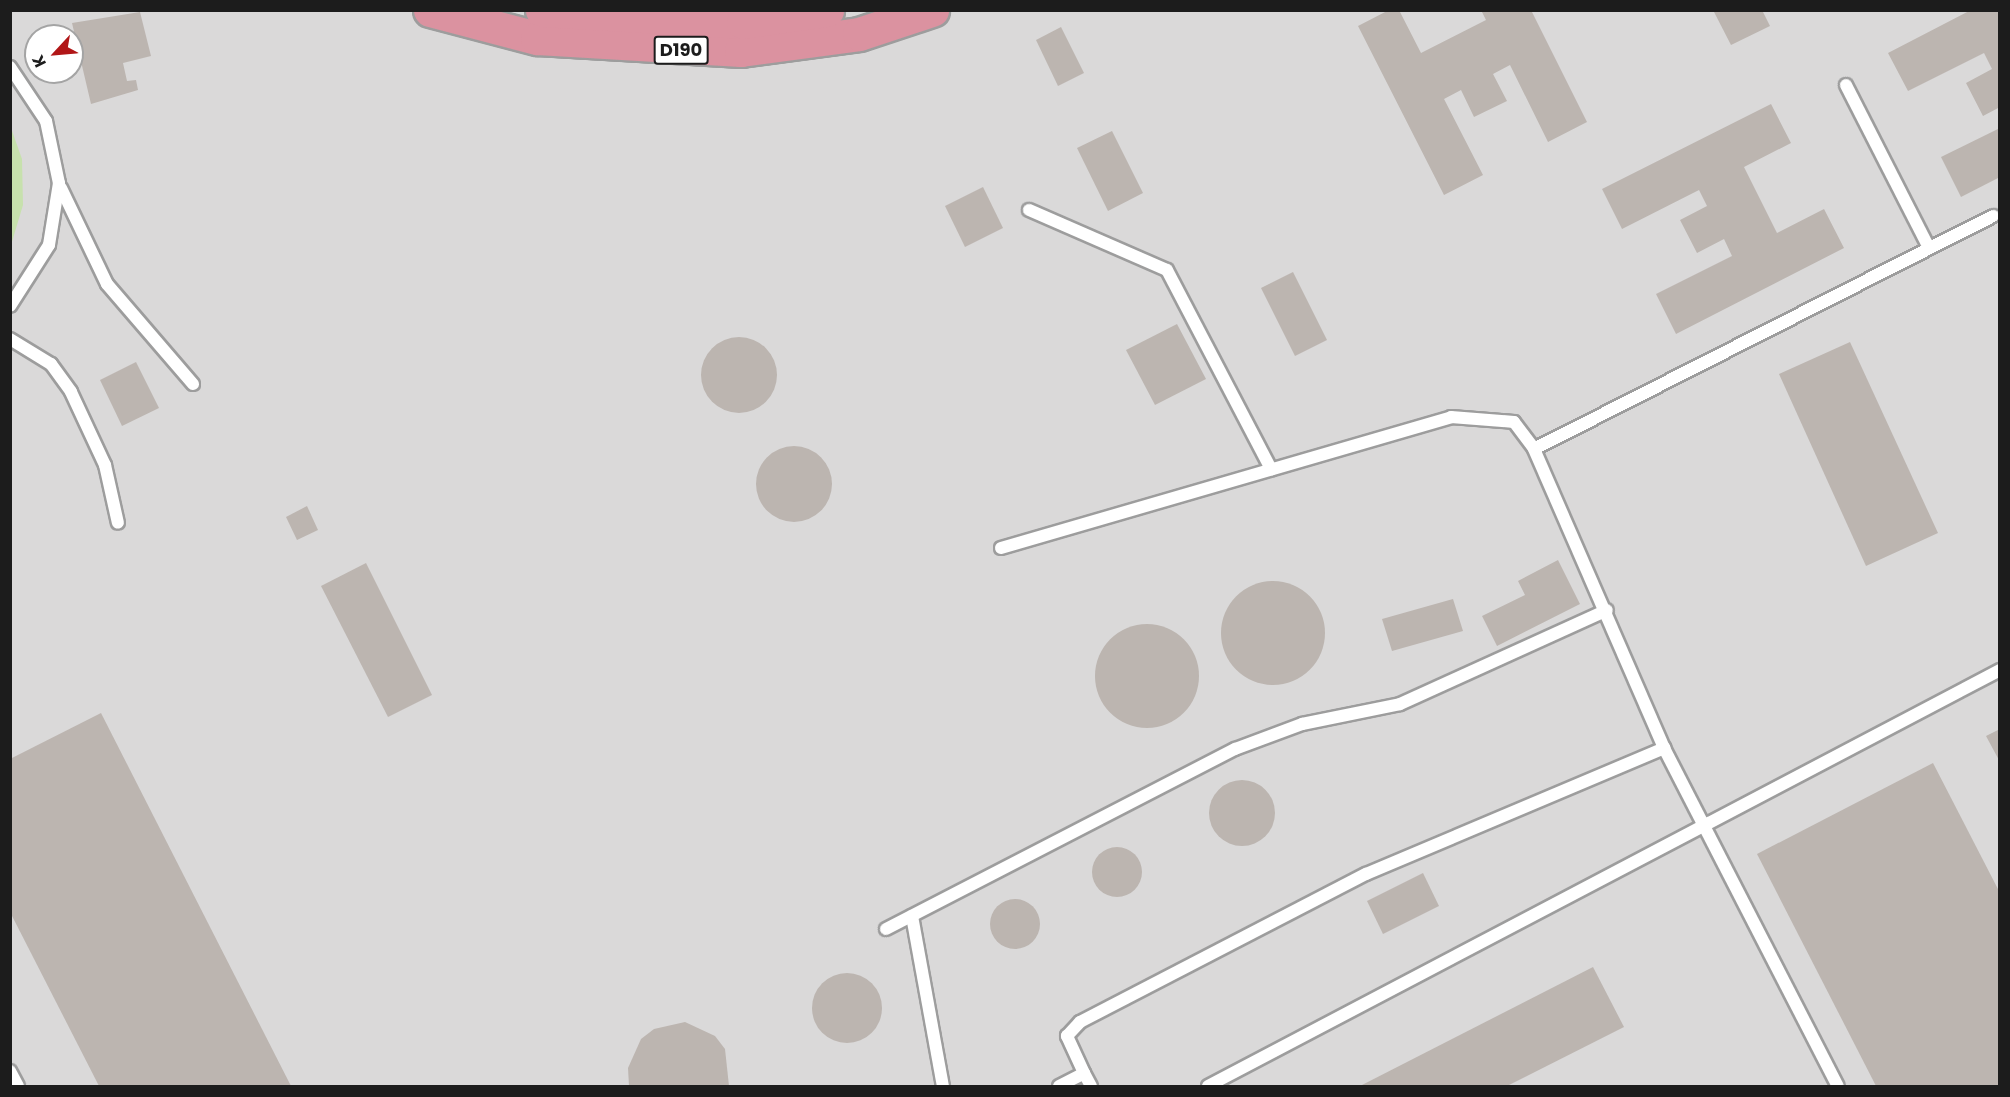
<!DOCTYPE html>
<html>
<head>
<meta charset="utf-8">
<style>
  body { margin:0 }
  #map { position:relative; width:2010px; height:1097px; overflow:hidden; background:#ece9e2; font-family:Poppins,sans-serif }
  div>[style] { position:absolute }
  .residential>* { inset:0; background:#dad9d9 }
  .grass>* { inset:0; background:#c7e1ad }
  .building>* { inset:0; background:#bcb5b0 }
  .round { border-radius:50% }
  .roads { filter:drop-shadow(2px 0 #9d9d9d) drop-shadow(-2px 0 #9d9d9d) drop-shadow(0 2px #9d9d9d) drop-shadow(0 -2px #9d9d9d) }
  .lane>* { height:12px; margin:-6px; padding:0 6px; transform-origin:6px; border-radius:6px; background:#fff }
  .highway>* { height:33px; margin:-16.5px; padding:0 16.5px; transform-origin:16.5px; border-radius:16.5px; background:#db92a0 }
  span { translate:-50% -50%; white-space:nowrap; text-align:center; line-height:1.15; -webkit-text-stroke:4.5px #fff; paint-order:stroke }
  .shield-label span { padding:2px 4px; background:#fff; border:2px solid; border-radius:4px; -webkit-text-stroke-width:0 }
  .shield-label { font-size:18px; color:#1c1c1c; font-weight:700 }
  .frame { position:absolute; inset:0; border:12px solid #1c1c1c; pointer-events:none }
  .north { position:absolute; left:24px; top:24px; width:60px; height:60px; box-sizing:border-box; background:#fff; border:2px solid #a4a4a4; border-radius:50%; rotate:244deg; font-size:16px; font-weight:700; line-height:24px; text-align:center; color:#1c1c1c }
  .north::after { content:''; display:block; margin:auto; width:21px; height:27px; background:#b11617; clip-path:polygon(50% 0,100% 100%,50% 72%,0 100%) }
</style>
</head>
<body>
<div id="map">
  <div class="residential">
    <div style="clip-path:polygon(evenodd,11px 11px,1999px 11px,1999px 1086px,11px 1086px,11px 11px,36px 36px,72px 36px,72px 72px,36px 72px,36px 36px)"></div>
  </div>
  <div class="grass">
    <div style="clip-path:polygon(11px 128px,22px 159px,23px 205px,11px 245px)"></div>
  </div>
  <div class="building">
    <div style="clip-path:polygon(1389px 10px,1399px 10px,1421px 53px,1486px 20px,1481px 10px,1531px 10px,1587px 122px,1548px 142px,1510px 65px,1493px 74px,1507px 101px,1474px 117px,1461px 90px,1444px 99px,1483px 175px,1444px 195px,1358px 26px)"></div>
    <div style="clip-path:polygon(1713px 10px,1762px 10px,1770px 26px,1731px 45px)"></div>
    <div style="clip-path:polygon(1971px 10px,2000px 10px,2000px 107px,1983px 116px,1966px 83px,1992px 69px,1984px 53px,1908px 91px,1888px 53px)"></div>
    <div style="clip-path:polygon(140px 12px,151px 56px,123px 63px,127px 81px,136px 80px,138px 90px,91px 104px,72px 23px)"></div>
    <div style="clip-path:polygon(1061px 27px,1084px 73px,1058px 86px,1036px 40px)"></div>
    <div style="clip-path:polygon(1771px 104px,1791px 143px,1744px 167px,1777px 233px,1824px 209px,1844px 248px,1676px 334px,1656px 294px,1732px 256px,1724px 239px,1697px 253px,1680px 220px,1707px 206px,1699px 190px,1622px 229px,1602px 189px)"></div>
    <div style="clip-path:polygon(2000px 128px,2000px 177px,1961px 197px,1941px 157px)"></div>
    <div style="clip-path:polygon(1112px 131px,1143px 193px,1108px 211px,1077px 148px)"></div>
    <div style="clip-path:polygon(983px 187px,1003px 228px,965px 247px,945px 206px)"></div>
    <div style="clip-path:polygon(1293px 272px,1327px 340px,1295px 356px,1261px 288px)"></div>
    <div style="clip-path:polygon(1177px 324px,1206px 379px,1155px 405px,1126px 350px)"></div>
    <div class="round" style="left:701px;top:337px;width:76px;height:76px"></div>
    <div style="clip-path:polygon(1850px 342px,1938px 533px,1866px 566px,1779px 374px)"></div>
    <div style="clip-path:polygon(136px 362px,159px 408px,122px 426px,100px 380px)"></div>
    <div class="round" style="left:756px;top:446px;width:76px;height:76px"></div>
    <div style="clip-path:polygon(307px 506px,318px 530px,297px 540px,286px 517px)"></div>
    <div style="clip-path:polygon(1558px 560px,1580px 604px,1497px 646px,1482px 616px,1525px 595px,1518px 581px)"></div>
    <div style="clip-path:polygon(366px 563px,432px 695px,388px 717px,321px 586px)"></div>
    <div class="round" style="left:1221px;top:581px;width:104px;height:104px"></div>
    <div style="clip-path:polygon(1453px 599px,1463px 631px,1392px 651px,1382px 619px)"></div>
    <div class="round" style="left:1095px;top:624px;width:104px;height:104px"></div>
    <div style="clip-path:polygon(101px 713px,291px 1086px,99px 1086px,10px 912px,10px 759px)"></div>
    <div style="clip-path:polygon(2000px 729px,2000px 762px,1986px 736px)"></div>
    <div style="clip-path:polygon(1933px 763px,2000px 893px,2000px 1086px,1876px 1086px,1757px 854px)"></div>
    <div class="round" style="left:1209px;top:780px;width:66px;height:66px"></div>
    <div class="round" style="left:1092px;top:847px;width:50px;height:50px"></div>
    <div style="clip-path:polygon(1423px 873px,1439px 906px,1383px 934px,1367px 901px)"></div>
    <div class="round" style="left:990px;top:899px;width:50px;height:50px"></div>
    <div style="clip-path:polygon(1593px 967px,1624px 1027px,1507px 1086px,1360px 1086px)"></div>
    <div class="round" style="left:812px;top:973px;width:70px;height:70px"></div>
    <div style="clip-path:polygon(685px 1022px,715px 1036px,725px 1049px,729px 1086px,629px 1086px,628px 1068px,641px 1039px,654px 1029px)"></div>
  </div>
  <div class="roads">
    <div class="lane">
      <div style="left:10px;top:67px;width:65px;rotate:56.3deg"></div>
      <div style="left:46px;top:121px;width:63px;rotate:78.2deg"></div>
      <div style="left:59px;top:183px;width:63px;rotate:99.2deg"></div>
      <div style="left:49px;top:245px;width:72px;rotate:122.6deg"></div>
      <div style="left:1846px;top:85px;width:183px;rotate:63deg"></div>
      <div style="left:61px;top:188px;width:106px;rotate:64.4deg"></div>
      <div style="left:107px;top:284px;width:132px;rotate:49.3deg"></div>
      <div style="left:1029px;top:210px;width:150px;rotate:23.5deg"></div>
      <div style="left:1167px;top:270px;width:225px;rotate:62.4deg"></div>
      <div style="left:10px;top:339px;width:48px;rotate:31.4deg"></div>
      <div style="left:51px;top:364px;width:34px;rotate:54deg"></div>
      <div style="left:71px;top:392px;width:81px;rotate:65deg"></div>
      <div style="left:105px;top:465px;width:59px;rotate:77.4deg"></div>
      <div style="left:1534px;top:449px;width:515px;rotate:-26.91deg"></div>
      <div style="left:1001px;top:548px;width:469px;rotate:-16.2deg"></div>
      <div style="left:1451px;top:417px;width:63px;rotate:4.5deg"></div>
      <div style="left:1514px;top:422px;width:34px;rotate:53deg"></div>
      <div style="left:1534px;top:449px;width:326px;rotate:66.5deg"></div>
      <div style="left:1664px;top:748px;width:380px;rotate:62.8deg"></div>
      <div style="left:912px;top:916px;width:173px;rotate:79.7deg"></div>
      <div style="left:886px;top:929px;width:393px;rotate:-27.3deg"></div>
      <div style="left:1235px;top:749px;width:72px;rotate:-20.5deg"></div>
      <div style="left:1302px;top:724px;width:100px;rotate:-11.5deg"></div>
      <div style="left:1400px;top:704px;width:227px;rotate:-24.4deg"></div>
      <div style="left:10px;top:1071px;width:17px;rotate:62deg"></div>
      <div style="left:1084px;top:1073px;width:41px;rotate:-114.7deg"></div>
      <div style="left:1067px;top:1036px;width:19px;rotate:-47deg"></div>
      <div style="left:1080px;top:1022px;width:322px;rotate:-27.4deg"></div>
      <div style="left:1366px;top:874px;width:324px;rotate:-22.9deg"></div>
      <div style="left:1059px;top:1086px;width:28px;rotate:-27deg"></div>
      <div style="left:1084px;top:1073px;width:15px;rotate:62deg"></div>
      <div style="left:1208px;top:1086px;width:895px;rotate:-27.71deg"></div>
    </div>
    <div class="highway">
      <div style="left:430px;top:10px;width:111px;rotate:14.7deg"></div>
      <div style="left:537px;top:38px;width:204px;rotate:3.4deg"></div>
      <div style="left:741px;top:50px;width:119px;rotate:-7.7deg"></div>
      <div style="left:859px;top:34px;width:77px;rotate:-18.2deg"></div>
      <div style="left:542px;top:10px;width:201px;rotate:3.4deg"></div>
      <div style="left:743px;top:22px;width:85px;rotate:-8.1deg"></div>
    </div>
  </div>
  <div class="shield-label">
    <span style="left:681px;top:50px">D190</span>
  </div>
  <div class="frame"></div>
  <div class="north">K</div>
</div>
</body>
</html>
